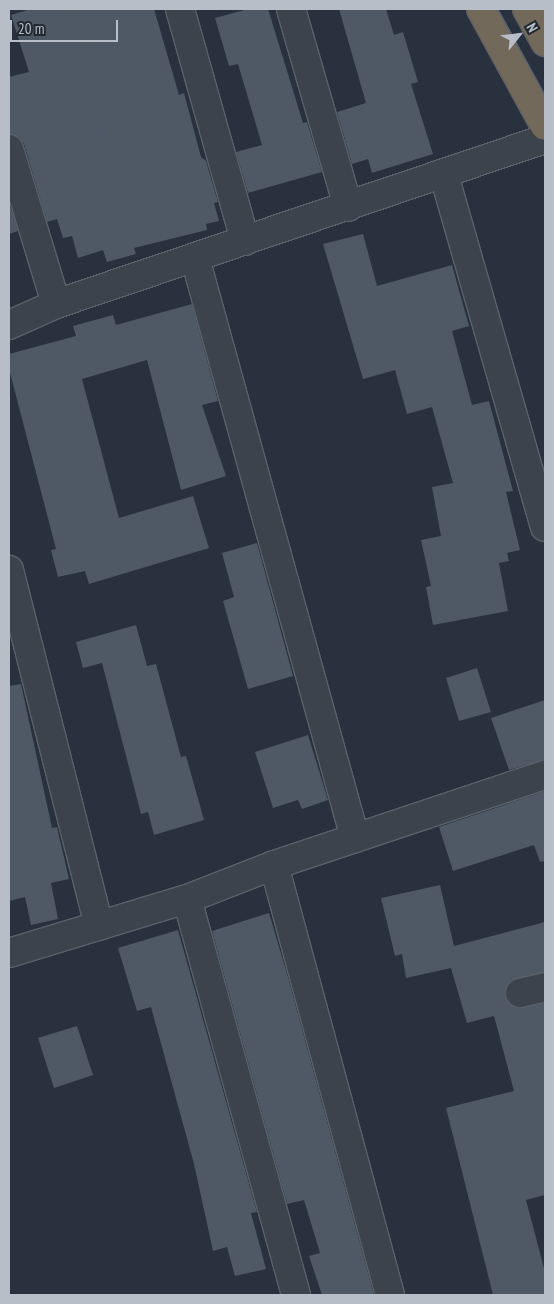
<!DOCTYPE html>
<html>
<head>
<meta charset="utf-8">
<style>
  body { margin:0 }
  #map { position:relative; width:554px; height:1304px; overflow:hidden; background:#28313d; font-family:"PT Sans Narrow",sans-serif }
  div>[style] { position:absolute }
  .building>* { inset:0; background:#4f5865 }
  .path>* { height:3px; margin-top:-1.5px; transform-origin:0; background:repeating-linear-gradient(90deg,#4c5c5f 0 4px,transparent 0 8px) }
  .roads { filter:drop-shadow(1px 0 #5a616b) drop-shadow(-1px 0 #5a616b) drop-shadow(0 1px #5a616b) drop-shadow(0 -1px #5a616b) }
  .minor>* { height:28px; margin:-14px; padding:0 14px; transform-origin:14px; border-radius:14px; background:#3c434d }
  .highway>* { height:28px; margin:-14px; padding:0 14px; transform-origin:14px; border-radius:14px; background:#72695a }
  span { translate:-50% -50%; white-space:nowrap; text-align:center; line-height:1.15; -webkit-text-stroke:4.5px #212832; paint-order:stroke }
  .frame { position:absolute; inset:0; border:10px solid #b8bec8; pointer-events:none }
  .north { position:absolute; left:494px; top:10px; width:50px; height:50px; -webkit-text-stroke:4px #212832; paint-order:stroke; rotate:61deg; font-size:14px; font-weight:700; line-height:20px; text-align:center; color:#b8bec8 }
  .north::after { content:''; display:block; margin:auto; width:18px; height:22px; background:#b8bec8; clip-path:polygon(50% 0,100% 100%,50% 72%,0 100%) }
  .scale { position:absolute; left:10px; top:20px; width:108px; height:22px; box-sizing:border-box; border:2px solid #b8bec8; border-top:0; padding-left:6px; font-size:15px; line-height:18px; white-space:nowrap; color:#b8bec8; -webkit-text-stroke:4px #212832; paint-order:stroke }
</style>
</head>
<body>
<div id="map">
  <div class="building">
    <div style="clip-path:polygon(31px 9px,154px 9px,179px 95px,184px 93px,201px 157px,206px 161px,218px 202px,214px 203px,219px 221px,206px 224px,207px 230px,134px 248px,136px 254px,107px 262px,103px 250px,78px 258px,72px 236px,63px 238px,57px 219px,47px 222px,24px 144px,19px 137px,9px 134px,9px 77px,29px 72px,11px 15px)"></div>
    <div style="clip-path:polygon(248px 9px,268px 9px,303px 123px,307px 122px,322px 172px,248px 193px,236px 152px,262px 145px,238px 64px,229px 66px,215px 18px)"></div>
    <div style="clip-path:polygon(339px 9px,386px 9px,394px 35px,403px 32px,418px 82px,411px 84px,433px 154px,372px 173px,368px 159px,352px 164px,337px 112px,366px 103px)"></div>
    <div style="clip-path:polygon(9px 202px,18px 231px,9px 234px)"></div>
    <div style="clip-path:polygon(363px 234px,377px 286px,452px 265px,469px 326px,452px 331px,472px 405px,489px 401px,513px 491px,506px 492px,520px 550px,507px 553px,509px 561px,499px 563px,508px 611px,433px 625px,426px 587px,431px 586px,421px 540px,441px 536px,432px 487px,453px 483px,432px 407px,407px 414px,395px 370px,363px 379px,323px 244px)"></div>
    <div style="clip-path:polygon(192px 304px,218px 401px,202px 405px,226px 476px,181px 490px,147px 360px,82px 379px,119px 518px,193px 496px,209px 548px,89px 584px,85px 571px,58px 577px,51px 550px,56px 549px,9px 369px,9px 354px,76px 336px,73px 326px,113px 315px,116px 325px)"></div>
    <div style="clip-path:polygon(257px 543px,293px 676px,248px 689px,223px 601px,234px 597px,222px 553px)"></div>
    <div style="clip-path:polygon(136px 625px,147px 666px,156px 664px,181px 757px,186px 756px,204px 820px,154px 835px,148px 812px,141px 814px,102px 663px,83px 668px,76px 642px)"></div>
    <div style="clip-path:polygon(477px 668px,491px 712px,459px 721px,446px 678px)"></div>
    <div style="clip-path:polygon(21px 684px,52px 828px,57px 827px,69px 879px,51px 883px,58px 919px,31px 925px,25px 897px,9px 901px,9px 686px)"></div>
    <div style="clip-path:polygon(545px 700px,545px 760px,509px 770px,491px 718px)"></div>
    <div style="clip-path:polygon(308px 735px,328px 800px,302px 809px,298px 800px,273px 808px,255px 752px)"></div>
    <div style="clip-path:polygon(545px 791px,545px 861px,540px 862px,534px 845px,453px 871px,439px 827px)"></div>
    <div style="clip-path:polygon(440px 885px,454px 946px,545px 922px,545px 972px,510px 981px,505px 996px,516px 1008px,545px 1003px,545px 1195px,526px 1200px,545px 1272px,545px 1295px,493px 1295px,446px 1108px,514px 1091px,494px 1016px,467px 1023px,451px 968px,406px 978px,402px 954px,395px 956px,381px 898px)"></div>
    <div style="clip-path:polygon(269px 913px,288px 977px,374px 1295px,322px 1295px,309px 1256px,320px 1253px,304px 1200px,287px 1204px,212px 931px)"></div>
    <div style="clip-path:polygon(178px 930px,257px 1212px,251px 1213px,266px 1269px,235px 1276px,227px 1247px,213px 1251px,194px 1164px,151px 1007px,137px 1011px,118px 948px)"></div>
    <div style="clip-path:polygon(77px 1026px,93px 1075px,54px 1088px,38px 1038px)"></div>
  </div>
  <div class="path">
    <div style="left:74px;top:9px;width:242px;rotate:73.7deg"></div>
  </div>
  <div class="roads">
    <div class="minor">
      <div style="left:180px;top:9px;width:241px;rotate:74.3deg"></div>
      <div style="left:291px;top:9px;width:206px;rotate:73.9deg"></div>
      <div style="left:9px;top:149px;width:162px;rotate:73.1deg"></div>
      <div style="left:444px;top:175px;width:366px;rotate:74deg"></div>
      <div style="left:195px;top:258px;width:602px;rotate:74.58deg"></div>
      <div style="left:9px;top:325px;width:51px;rotate:-24.1deg"></div>
      <div style="left:56px;top:304px;width:516px;rotate:-18.65deg"></div>
      <div style="left:9px;top:570px;width:367px;rotate:75.8deg"></div>
      <div style="left:274px;top:865px;width:445px;rotate:74.9deg"></div>
      <div style="left:187px;top:899px;width:411px;rotate:74.6deg"></div>
      <div style="left:9px;top:953px;width:186px;rotate:-16.9deg"></div>
      <div style="left:187px;top:899px;width:93px;rotate:-21.3deg"></div>
      <div style="left:274px;top:865px;width:286px;rotate:-18.4deg"></div>
      <div style="left:520px;top:993px;width:26px;rotate:-13deg"></div>
    </div>
    <div class="highway">
      <div style="left:481px;top:9px;width:133px;rotate:61.3deg"></div>
      <div style="left:527px;top:9px;width:38px;rotate:61deg"></div>
    </div>
  </div>
  <div class="frame"></div>
  <div class="north">N</div>
  <div class="scale">20 m</div>
</div>
</body>
</html>
